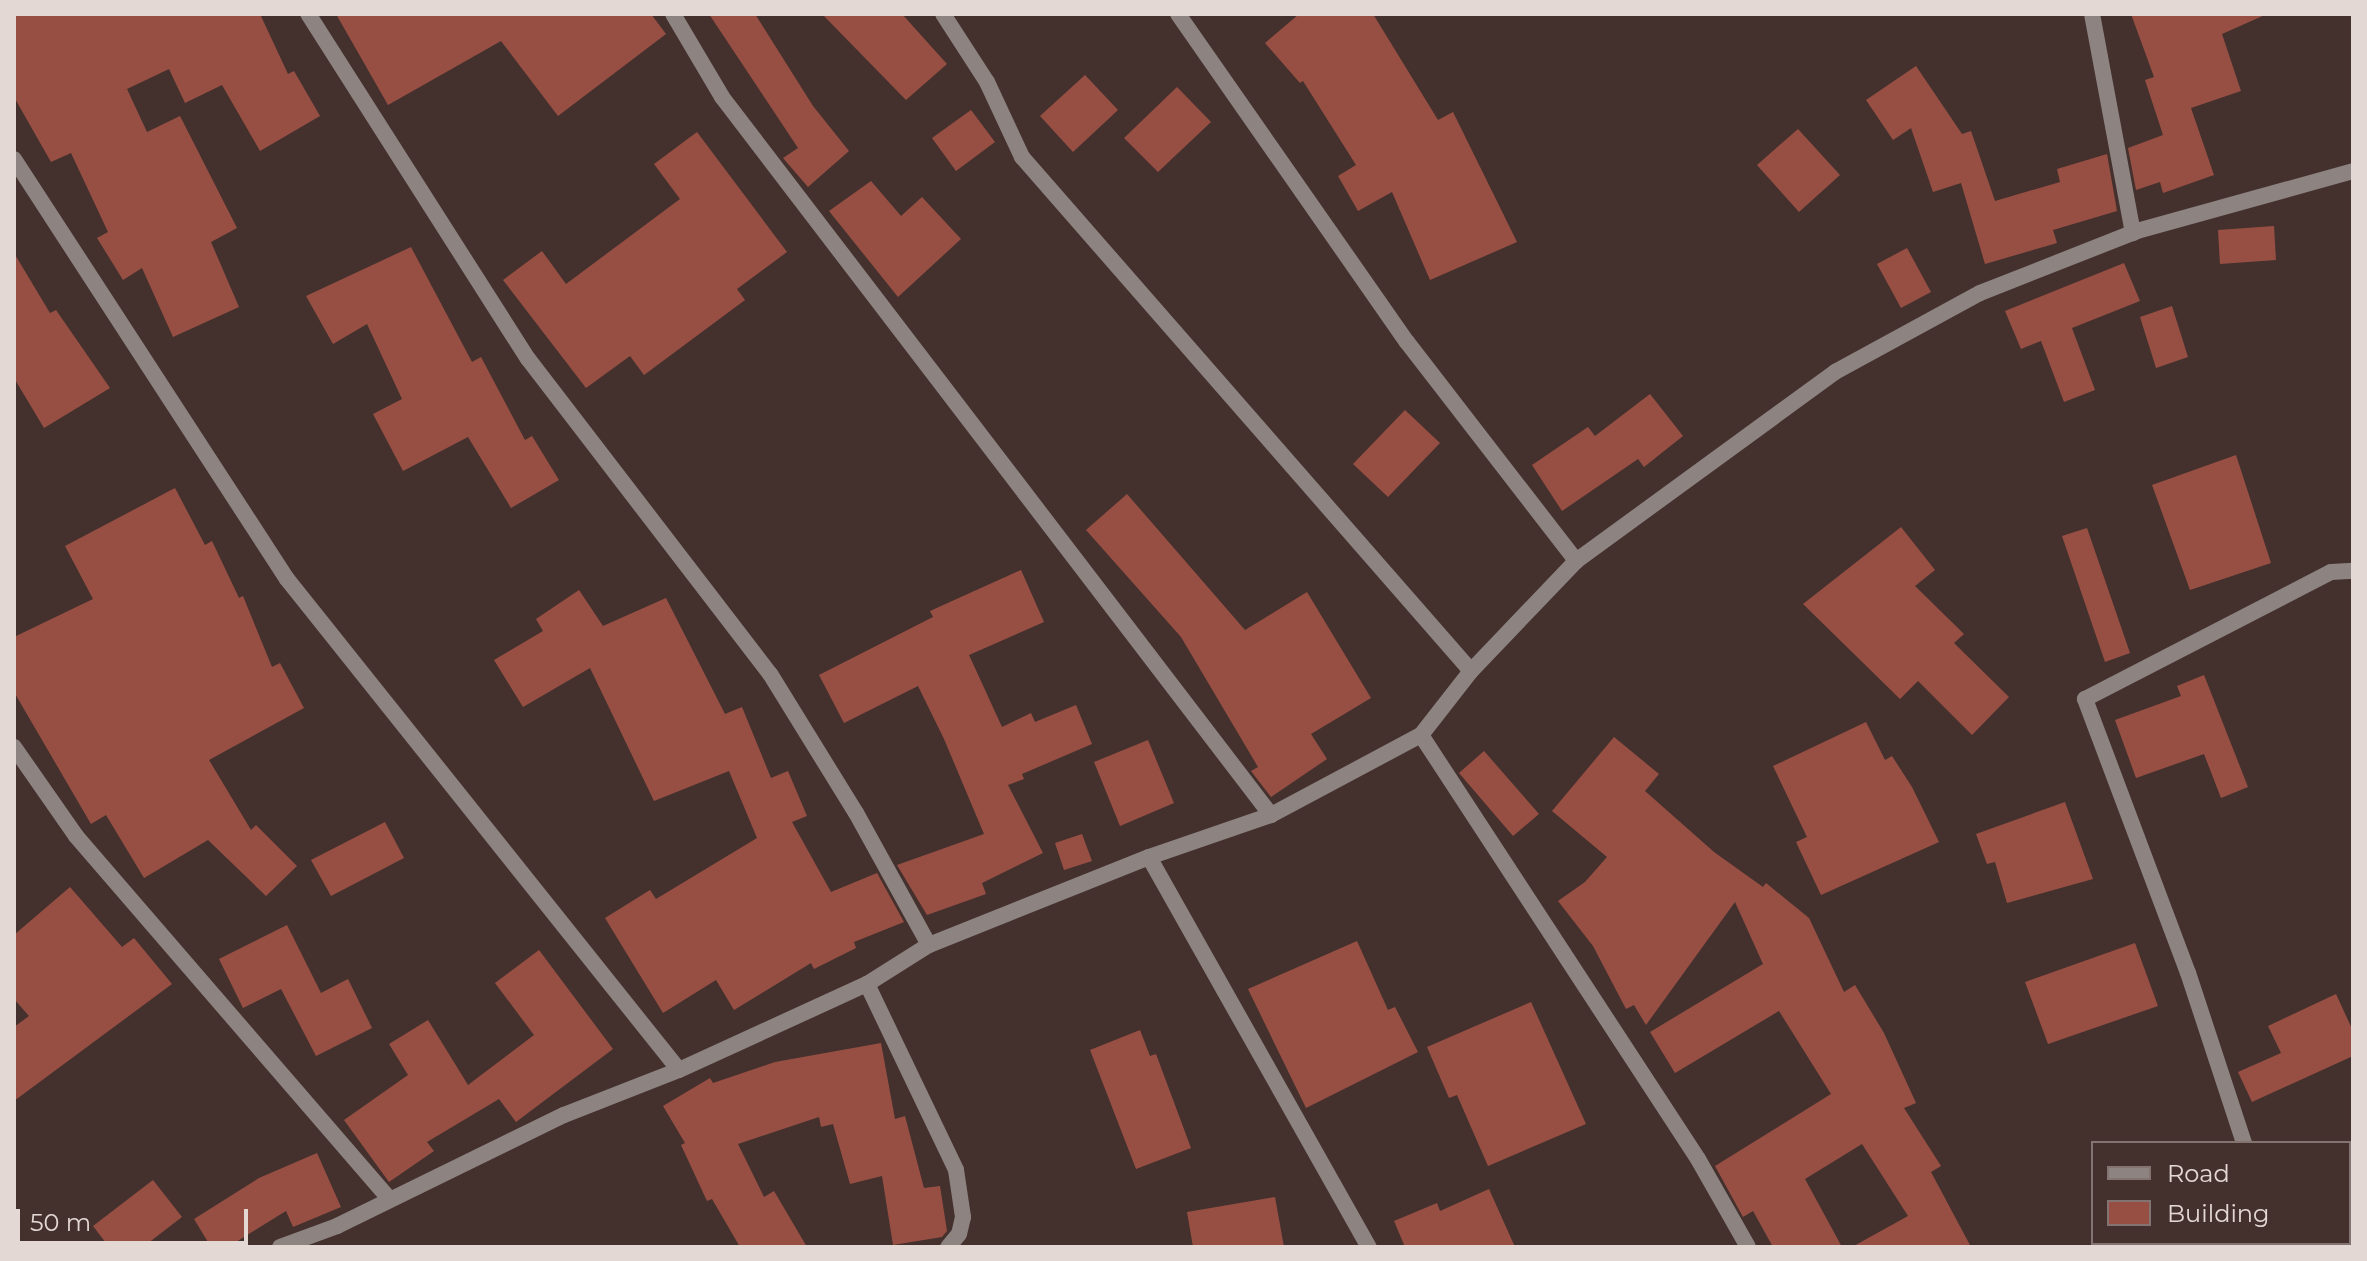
<!DOCTYPE html>
<html>
<head>
<meta charset="utf-8">
<style>
  body { margin:0 }
  #map { position:relative; width:2367px; height:1261px; overflow:hidden; background:#44312e; font-family:Montserrat,sans-serif }
  div>[style] { position:absolute }
  .building>* { inset:0; background:#984f43 }
  .minor>* { height:16px; margin:-8px; padding:0 8px; transform-origin:8px; border-radius:8px; background:#8d8381 }
  span { translate:-50% -50%; white-space:nowrap; text-align:center; line-height:1.15; -webkit-text-stroke:7px #44312e; paint-order:stroke }
  .frame { position:absolute; inset:0; border:16px solid #e4d8d5; pointer-events:none }
  .legend { position:absolute; left:2091px; top:1141px; width:260px; height:104px; box-sizing:border-box; background:#44312e; border:2px solid #847471; margin:0; padding:10px 14px; list-style:none; font-size:24px; color:#e4d8d5 }
  .legend li { display:flex; align-items:center; gap:16px; height:40px }
  .legend b { width:40px; border:2px solid #847471 }
  .scale { position:absolute; left:16px; top:1209px; width:232px; height:36px; box-sizing:border-box; border:4px solid #e4d8d5; border-top:0; padding-left:10px; font-size:24px; line-height:28px; white-space:nowrap; color:#e4d8d5; -webkit-text-stroke:6px #44312e; paint-order:stroke }
</style>
</head>
<body>
<div id="map">
  <div class="building">
    <div style="clip-path:polygon(14px 14px,260px 14px,288px 74px,294px 71px,320px 116px,260px 151px,222px 85px,185px 103px,169px 69px,127px 89px,147px 132px,180px 116px,237px 228px,211px 242px,239px 307px,173px 337px,142px 268px,123px 280px,97px 238px,108px 232px,71px 153px,51px 162px,14px 97px)"></div>
    <div style="clip-path:polygon(336px 14px,651px 14px,666px 34px,558px 116px,501px 41px,388px 105px)"></div>
    <div style="clip-path:polygon(709px 14px,755px 14px,813px 106px,849px 151px,808px 187px,783px 158px,798px 148px)"></div>
    <div style="clip-path:polygon(822px 14px,902px 14px,947px 64px,906px 100px)"></div>
    <div style="clip-path:polygon(1299px 14px,1373px 14px,1438px 120px,1453px 112px,1517px 242px,1430px 280px,1392px 192px,1358px 211px,1338px 176px,1356px 165px,1303px 81px,1300px 83px,1265px 43px)"></div>
    <div style="clip-path:polygon(2131px 14px,2267px 14px,2222px 34px,2241px 91px,2191px 108px,2214px 175px,2163px 193px,2160px 182px,2136px 190px,2128px 148px,2163px 135px,2145px 80px,2154px 77px)"></div>
    <div style="clip-path:polygon(1916px 66px,1962px 134px,1971px 131px,1995px 201px,2060px 182px,2057px 169px,2107px 154px,2117px 211px,2053px 230px,2057px 243px,1985px 264px,1961px 183px,1933px 192px,1911px 128px,1893px 140px,1866px 100px)"></div>
    <div style="clip-path:polygon(1085px 75px,1118px 110px,1073px 152px,1040px 116px)"></div>
    <div style="clip-path:polygon(1177px 87px,1211px 122px,1158px 172px,1124px 138px)"></div>
    <div style="clip-path:polygon(971px 110px,995px 142px,956px 171px,932px 138px)"></div>
    <div style="clip-path:polygon(1798px 129px,1840px 175px,1799px 212px,1757px 165px)"></div>
    <div style="clip-path:polygon(697px 132px,787px 252px,737px 289px,745px 300px,644px 375px,630px 356px,586px 388px,503px 280px,542px 251px,566px 284px,680px 199px,654px 164px)"></div>
    <div style="clip-path:polygon(871px 181px,901px 216px,922px 197px,961px 239px,898px 297px,829px 211px)"></div>
    <div style="clip-path:polygon(2274px 226px,2276px 260px,2220px 264px,2218px 230px)"></div>
    <div style="clip-path:polygon(411px 247px,472px 362px,481px 357px,525px 440px,532px 436px,559px 480px,511px 508px,468px 437px,403px 471px,373px 414px,402px 399px,367px 324px,333px 344px,306px 296px)"></div>
    <div style="clip-path:polygon(1907px 248px,1931px 292px,1901px 308px,1877px 264px)"></div>
    <div style="clip-path:polygon(14px 253px,50px 313px,56px 310px,110px 388px,44px 428px,14px 378px)"></div>
    <div style="clip-path:polygon(2124px 263px,2140px 301px,2072px 328px,2095px 390px,2064px 402px,2041px 341px,2021px 349px,2005px 311px)"></div>
    <div style="clip-path:polygon(2172px 306px,2188px 357px,2156px 368px,2140px 317px)"></div>
    <div style="clip-path:polygon(1650px 394px,1683px 436px,1644px 467px,1638px 459px,1562px 511px,1532px 465px,1588px 427px,1595px 436px)"></div>
    <div style="clip-path:polygon(1405px 410px,1440px 443px,1388px 497px,1353px 464px)"></div>
    <div style="clip-path:polygon(2236px 455px,2271px 563px,2190px 590px,2152px 485px)"></div>
    <div style="clip-path:polygon(175px 488px,205px 545px,212px 541px,239px 598px,243px 596px,272px 667px,280px 663px,304px 708px,209px 760px,251px 830px,256px 825px,297px 866px,266px 896px,208px 840px,144px 878px,106px 815px,91px 824px,14px 692px,14px 637px,93px 599px,65px 546px)"></div>
    <div style="clip-path:polygon(1127px 494px,1245px 630px,1307px 592px,1371px 698px,1311px 734px,1327px 759px,1271px 797px,1251px 771px,1258px 767px,1181px 637px,1086px 530px)"></div>
    <div style="clip-path:polygon(1901px 527px,1935px 570px,1915px 586px,1964px 634px,1954px 643px,2009px 697px,1972px 735px,1918px 681px,1900px 699px,1803px 604px)"></div>
    <div style="clip-path:polygon(2087px 528px,2130px 653px,2105px 662px,2062px 536px)"></div>
    <div style="clip-path:polygon(1021px 570px,1044px 622px,969px 655px,1002px 727px,1031px 713px,1035px 722px,1076px 705px,1092px 744px,1022px 774px,1024px 779px,1008px 785px,1043px 853px,982px 883px,986px 894px,927px 915px,897px 865px,984px 834px,944px 739px,918px 686px,844px 723px,819px 675px,933px 617px,930px 611px)"></div>
    <div style="clip-path:polygon(579px 590px,603px 626px,666px 598px,725px 714px,742px 707px,771px 778px,788px 771px,807px 816px,792px 822px,831px 892px,877px 873px,904px 922px,854px 942px,856px 948px,814px 969px,811px 963px,734px 1010px,716px 980px,663px 1013px,605px 918px,650px 890px,656px 899px,757px 838px,729px 771px,654px 801px,590px 668px,523px 707px,494px 660px,543px 631px,536px 619px)"></div>
    <div style="clip-path:polygon(2204px 675px,2248px 787px,2221px 798px,2204px 754px,2136px 778px,2115px 720px,2181px 696px,2177px 686px)"></div>
    <div style="clip-path:polygon(1866px 722px,1885px 760px,1892px 756px,1912px 787px,1939px 842px,1821px 895px,1796px 842px,1807px 837px,1773px 766px)"></div>
    <div style="clip-path:polygon(1614px 737px,1659px 774px,1645px 791px,1714px 852px,1763px 887px,1766px 883px,1809px 918px,1844px 992px,1855px 985px,1884px 1033px,1916px 1103px,1904px 1108px,1941px 1166px,1931px 1172px,1971px 1247px,1852px 1247px,1908px 1216px,1862px 1144px,1805px 1179px,1842px 1247px,1773px 1247px,1753px 1211px,1743px 1217px,1715px 1166px,1831px 1094px,1779px 1011px,1675px 1073px,1650px 1032px,1763px 964px,1735px 902px,1646px 1025px,1634px 1005px,1626px 1009px,1593px 946px,1558px 901px,1585px 882px,1607px 857px,1552px 811px)"></div>
    <div style="clip-path:polygon(1148px 740px,1174px 803px,1120px 826px,1094px 762px)"></div>
    <div style="clip-path:polygon(1484px 751px,1539px 814px,1513px 836px,1459px 773px)"></div>
    <div style="clip-path:polygon(2065px 802px,2093px 879px,2007px 903px,1995px 862px,1987px 864px,1976px 834px)"></div>
    <div style="clip-path:polygon(385px 822px,404px 858px,331px 896px,311px 860px)"></div>
    <div style="clip-path:polygon(1082px 834px,1092px 861px,1064px 870px,1055px 843px)"></div>
    <div style="clip-path:polygon(70px 887px,122px 947px,134px 938px,172px 984px,14px 1101px,14px 1027px,29px 1016px,14px 999px,14px 935px)"></div>
    <div style="clip-path:polygon(287px 925px,321px 993px,348px 979px,372px 1028px,316px 1056px,281px 989px,243px 1008px,219px 959px)"></div>
    <div style="clip-path:polygon(1357px 941px,1388px 1010px,1395px 1007px,1418px 1052px,1306px 1108px,1248px 989px)"></div>
    <div style="clip-path:polygon(2135px 943px,2158px 1006px,2048px 1044px,2025px 982px)"></div>
    <div style="clip-path:polygon(539px 950px,613px 1049px,516px 1122px,499px 1099px,427px 1142px,434px 1151px,389px 1182px,344px 1120px,408px 1075px,389px 1044px,428px 1020px,468px 1085px,534px 1035px,495px 983px)"></div>
    <div style="clip-path:polygon(2336px 994px,2353px 1031px,2353px 1056px,2252px 1102px,2238px 1072px,2281px 1053px,2268px 1026px)"></div>
    <div style="clip-path:polygon(1531px 1002px,1586px 1124px,1488px 1166px,1457px 1095px,1449px 1098px,1427px 1047px)"></div>
    <div style="clip-path:polygon(1140px 1030px,1150px 1056px,1156px 1054px,1191px 1148px,1136px 1169px,1090px 1050px)"></div>
    <div style="clip-path:polygon(881px 1043px,895px 1119px,905px 1116px,924px 1188px,940px 1186px,947px 1231px,942px 1237px,893px 1245px,882px 1176px,850px 1184px,833px 1124px,821px 1127px,819px 1117px,738px 1144px,764px 1197px,774px 1191px,807px 1247px,740px 1247px,712px 1199px,707px 1201px,681px 1145px,685px 1143px,663px 1106px,710px 1078px,713px 1083px,775px 1062px)"></div>
    <div style="clip-path:polygon(317px 1153px,341px 1207px,293px 1227px,286px 1211px,228px 1247px,211px 1247px,194px 1219px,259px 1178px)"></div>
    <div style="clip-path:polygon(153px 1180px,182px 1217px,143px 1247px,109px 1247px,93px 1226px)"></div>
    <div style="clip-path:polygon(1489px 1189px,1515px 1247px,1405px 1247px,1394px 1221px,1437px 1203px,1440px 1211px)"></div>
    <div style="clip-path:polygon(1275px 1197px,1284px 1247px,1193px 1247px,1187px 1212px)"></div>
  </div>
  <div class="minor">
    <div style="left:673px;top:14px;width:96px;rotate:59.4deg"></div>
    <div style="left:722px;top:97px;width:904px;rotate:52.6deg"></div>
    <div style="left:943px;top:14px;width:81px;rotate:57.1deg"></div>
    <div style="left:987px;top:82px;width:83px;rotate:65deg"></div>
    <div style="left:1022px;top:157px;width:682px;rotate:48.86deg"></div>
    <div style="left:1178px;top:14px;width:400px;rotate:55.1deg"></div>
    <div style="left:1407px;top:342px;width:277px;rotate:52.3deg"></div>
    <div style="left:2092px;top:14px;width:223px;rotate:79.4deg"></div>
    <div style="left:14px;top:159px;width:501px;rotate:56.98deg"></div>
    <div style="left:287px;top:579px;width:628px;rotate:51.4deg"></div>
    <div style="left:1421px;top:735px;width:506px;rotate:56.84deg"></div>
    <div style="left:1698px;top:1159px;width:101px;rotate:60.4deg"></div>
    <div style="left:14px;top:747px;width:108px;rotate:55.1deg"></div>
    <div style="left:76px;top:836px;width:479px;rotate:49.2deg"></div>
    <div style="left:1149px;top:857px;width:448px;rotate:60.6deg"></div>
    <div style="left:929px;top:945px;width:237px;rotate:-21.8deg"></div>
    <div style="left:1149px;top:857px;width:129px;rotate:-19deg"></div>
    <div style="left:1271px;top:815px;width:170px;rotate:-28.1deg"></div>
    <div style="left:1421px;top:735px;width:81px;rotate:-52deg"></div>
    <div style="left:1471px;top:671px;width:152px;rotate:-46.3deg"></div>
    <div style="left:1576px;top:561px;width:321px;rotate:-36.1deg"></div>
    <div style="left:1835px;top:372px;width:165px;rotate:-28.6deg"></div>
    <div style="left:1980px;top:293px;width:169px;rotate:-21.5deg"></div>
    <div style="left:2137px;top:231px;width:224px;rotate:-15.5deg"></div>
    <div style="left:867px;top:984px;width:206px;rotate:64.4deg"></div>
    <div style="left:956px;top:1170px;width:48px;rotate:81.5deg"></div>
    <div style="left:963px;top:1217px;width:17px;rotate:103deg"></div>
    <div style="left:959px;top:1234px;width:17px;rotate:130deg"></div>
    <div style="left:2244px;top:1143px;width:179px;rotate:-108.2deg"></div>
    <div style="left:2188px;top:973px;width:293px;rotate:-110.6deg"></div>
    <div style="left:2085px;top:699px;width:277px;rotate:-27.3deg"></div>
    <div style="left:2331px;top:572px;width:22px;rotate:-3deg"></div>
    <div style="left:2277px;top:1243px;width:4px;rotate:63deg"></div>
    <div style="left:14px;top:1246px;width:1px;rotate:45deg"></div>
    <div style="left:280px;top:1247px;width:61px;rotate:-20.2deg"></div>
    <div style="left:337px;top:1226px;width:253px;rotate:-26.1deg"></div>
    <div style="left:564px;top:1115px;width:123px;rotate:-21.4deg"></div>
    <div style="left:679px;top:1070px;width:207px;rotate:-24.6deg"></div>
    <div style="left:867px;top:984px;width:73px;rotate:-32.2deg"></div>
    <div style="left:929px;top:945px;width:151px;rotate:-118.9deg"></div>
    <div style="left:856px;top:813px;width:163px;rotate:-121.7deg"></div>
    <div style="left:770px;top:674px;width:397px;rotate:-127.5deg"></div>
    <div style="left:528px;top:359px;width:409px;rotate:-122.5deg"></div>
  </div>
  <div class="frame"></div>
  <ul class="legend">
  <li><b style="height:10px;background:#8d8381"></b>Road</li>
  <li><b style="height:22px;background:#984f43"></b>Building</li>
  </ul>
  <div class="scale">50 m</div>
</div>
</body>
</html>
